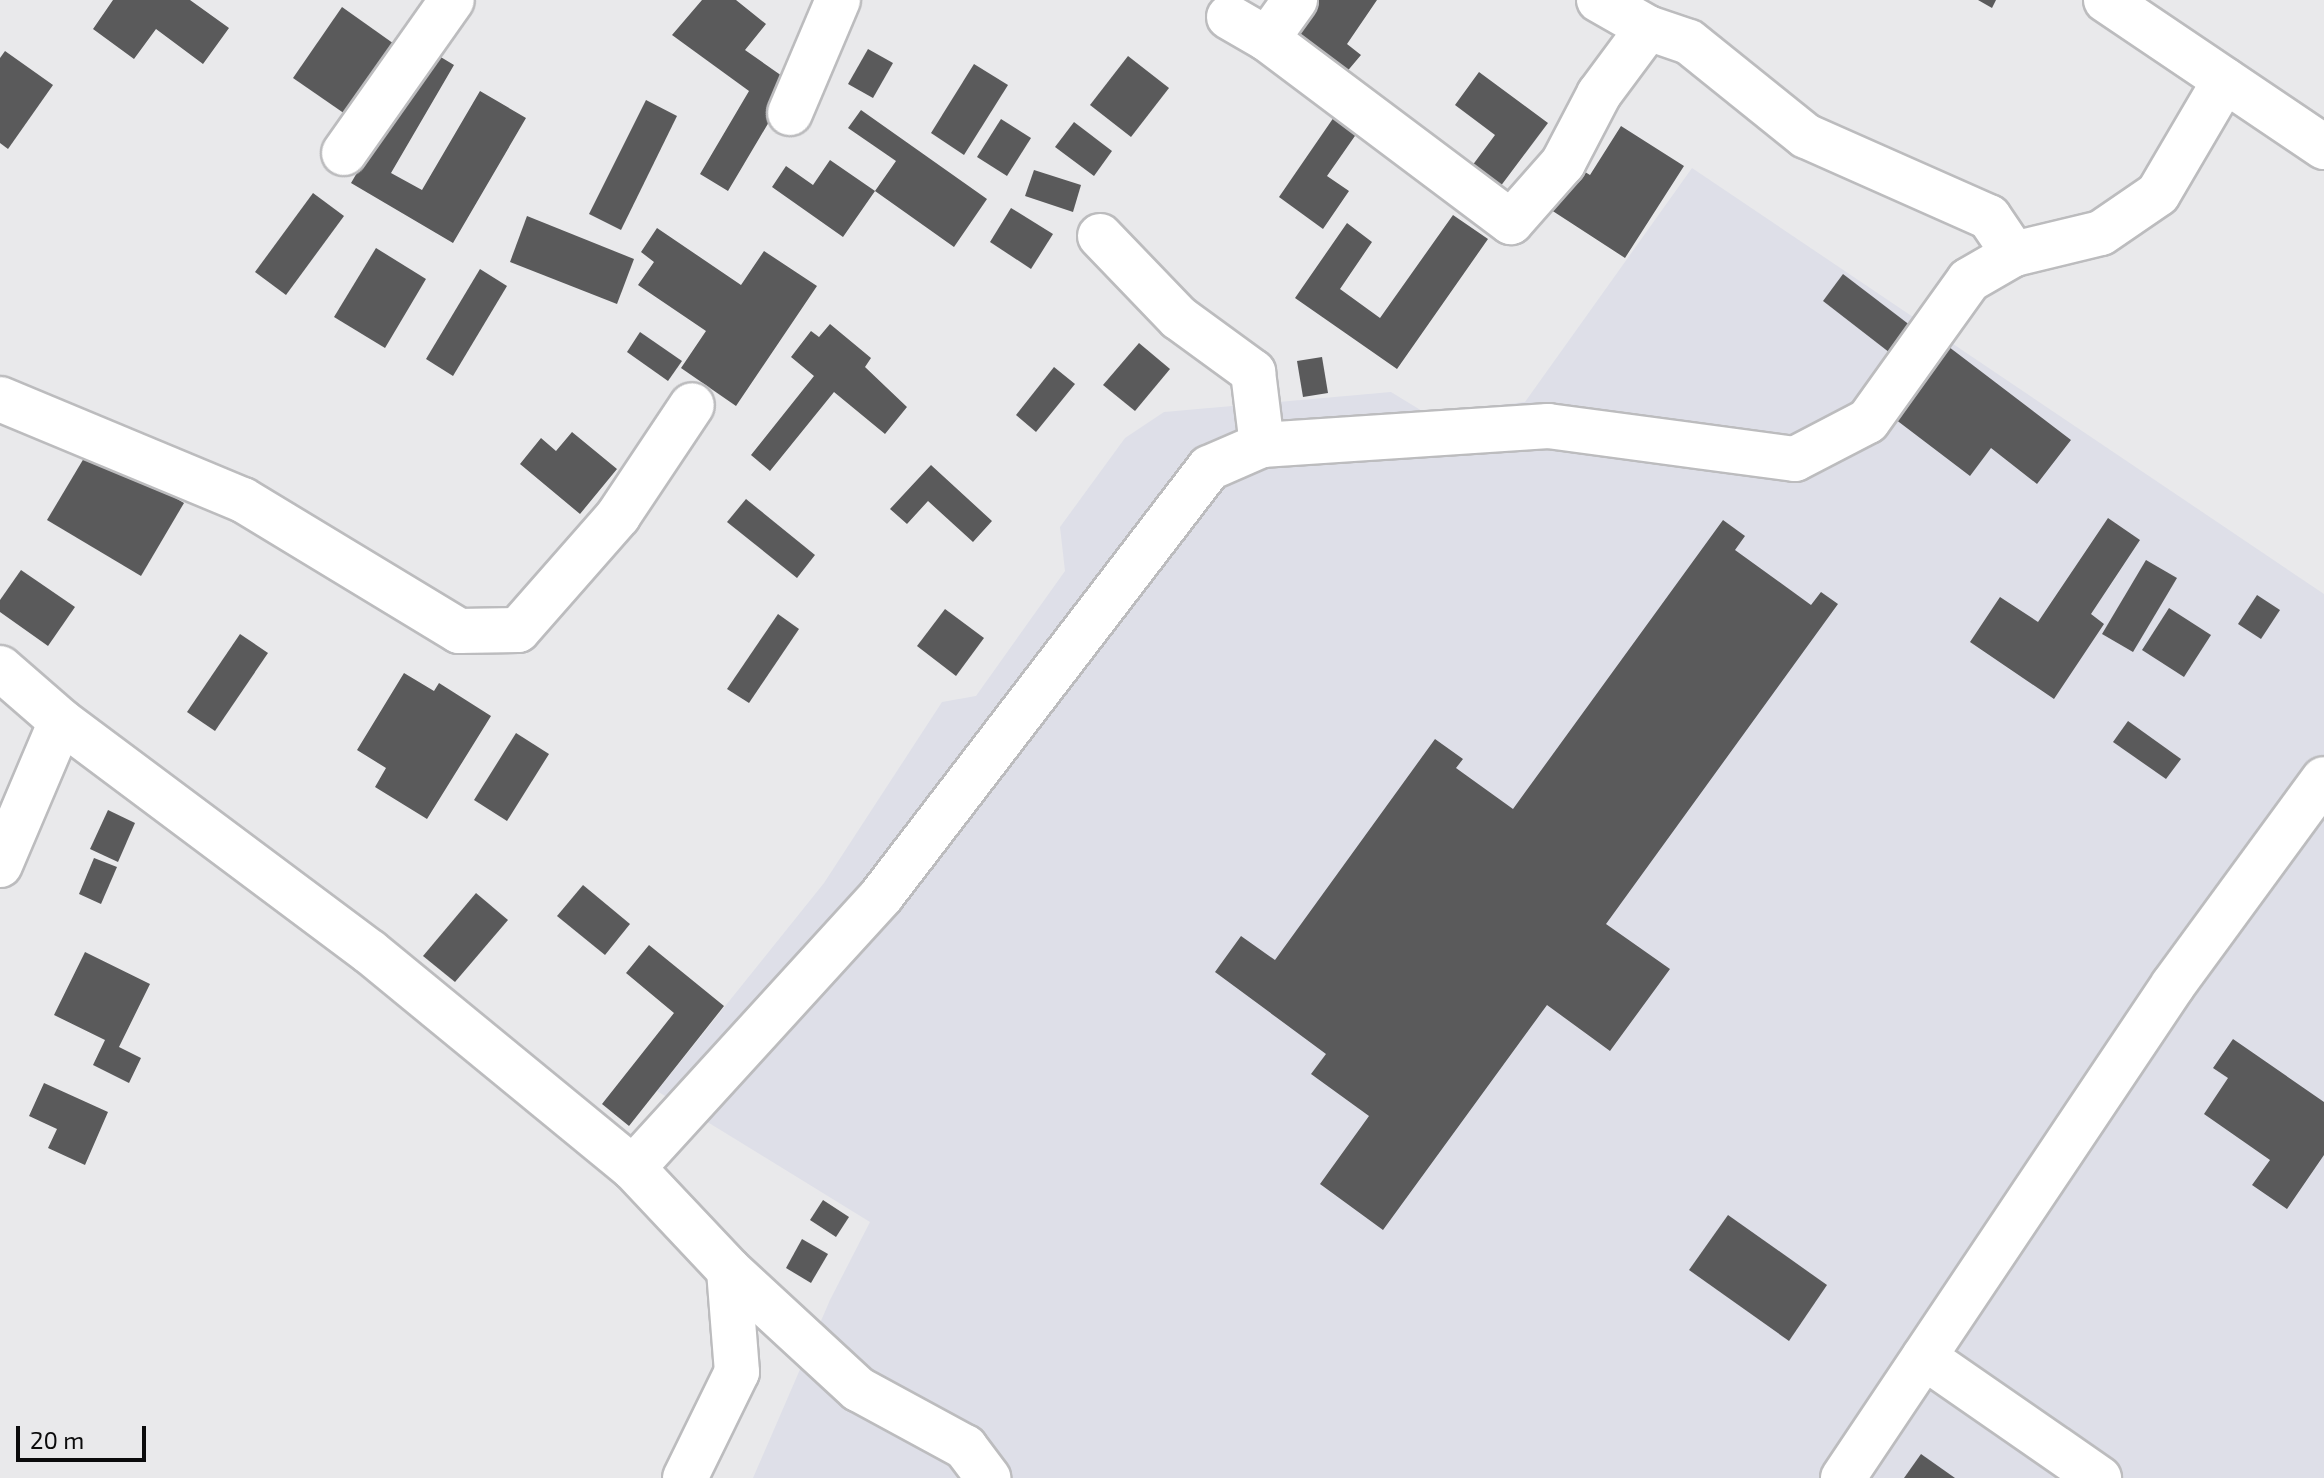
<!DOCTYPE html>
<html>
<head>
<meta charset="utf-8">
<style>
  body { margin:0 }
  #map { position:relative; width:2324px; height:1478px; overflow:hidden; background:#e9e9eb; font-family:"Exo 2",sans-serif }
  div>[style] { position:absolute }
  .built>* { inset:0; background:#dedfe8 }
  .building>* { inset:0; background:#5a5a5b }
  .roads { filter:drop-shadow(2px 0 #bcbcbe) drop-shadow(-2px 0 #bcbcbe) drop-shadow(0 2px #bcbcbe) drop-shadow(0 -2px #bcbcbe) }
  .minor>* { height:44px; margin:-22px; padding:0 22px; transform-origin:22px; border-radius:22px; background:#fff }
  .major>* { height:44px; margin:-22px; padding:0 22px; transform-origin:22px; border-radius:22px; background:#fff }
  span { translate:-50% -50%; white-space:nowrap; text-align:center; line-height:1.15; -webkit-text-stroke:8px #e9e9eb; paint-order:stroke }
  .scale { position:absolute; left:16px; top:1426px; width:130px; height:36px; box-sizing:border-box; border:4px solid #0b0b0c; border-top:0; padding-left:10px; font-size:24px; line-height:28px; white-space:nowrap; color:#0b0b0c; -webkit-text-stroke:6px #e9e9eb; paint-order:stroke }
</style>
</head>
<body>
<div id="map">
  <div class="built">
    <div style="clip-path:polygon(1692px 168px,2324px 594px,2324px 1478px,753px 1478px,830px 1300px,870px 1222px,657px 1091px,824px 883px,942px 702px,976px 696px,1065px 571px,1060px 527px,1125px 438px,1164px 412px,1391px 392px,1427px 414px,1525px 402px)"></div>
  </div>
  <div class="building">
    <div style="clip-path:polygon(113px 0,190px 0,229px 28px,203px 64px,156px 29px,134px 59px,93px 29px)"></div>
    <div style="clip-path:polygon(702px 0,736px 0,766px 24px,745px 50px,792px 83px,728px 191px,700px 174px,749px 91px,672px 35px)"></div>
    <div style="clip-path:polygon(1318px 0,1377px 0,1347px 44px,1361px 55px,1339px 81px,1294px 34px)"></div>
    <div style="clip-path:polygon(1978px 0,1996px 0,1992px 8px)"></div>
    <div style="clip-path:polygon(342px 7px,397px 46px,348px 116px,293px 78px)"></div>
    <div style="clip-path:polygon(868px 49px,893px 63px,873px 98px,848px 84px)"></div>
    <div style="clip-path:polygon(429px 50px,454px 65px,391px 173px,422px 190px,480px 91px,526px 118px,453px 243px,351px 183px)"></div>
    <div style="clip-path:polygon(5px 51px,53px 85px,8px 149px,0 143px,0 58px)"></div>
    <div style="clip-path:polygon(1128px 56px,1169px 88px,1131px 137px,1090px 105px)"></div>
    <div style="clip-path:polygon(974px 64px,1008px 85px,964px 155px,931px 133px)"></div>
    <div style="clip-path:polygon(1479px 72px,1548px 123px,1494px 195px,1466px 174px,1495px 135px,1455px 105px)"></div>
    <div style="clip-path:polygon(646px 100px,677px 116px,621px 230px,589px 214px)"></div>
    <div style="clip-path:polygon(861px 110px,987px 199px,954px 247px,875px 191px,896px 161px,848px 128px)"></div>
    <div style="clip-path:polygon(1334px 117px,1357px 133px,1327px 176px,1349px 191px,1323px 229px,1279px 197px)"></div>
    <div style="clip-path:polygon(1001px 119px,1031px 138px,1007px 176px,977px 157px)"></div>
    <div style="clip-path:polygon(1074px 122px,1112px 151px,1094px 176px,1055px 147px)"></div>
    <div style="clip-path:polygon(1621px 126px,1684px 166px,1625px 258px,1545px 206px,1572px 164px,1590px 175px)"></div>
    <div style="clip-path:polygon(830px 160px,875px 191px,843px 237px,772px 187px,786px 166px,813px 185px)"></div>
    <div style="clip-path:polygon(1034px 170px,1081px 185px,1073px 212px,1025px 196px)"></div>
    <div style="clip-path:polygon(313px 193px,344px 216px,286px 295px,255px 272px)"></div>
    <div style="clip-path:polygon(1011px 208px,1053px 234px,1031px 269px,990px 242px)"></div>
    <div style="clip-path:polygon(1453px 215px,1488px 239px,1397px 369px,1295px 298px,1347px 223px,1372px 242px,1340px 289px,1380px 318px)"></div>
    <div style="clip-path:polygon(527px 216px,634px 259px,617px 304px,510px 262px)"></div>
    <div style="clip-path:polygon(657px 228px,741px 285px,764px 251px,817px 286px,736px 406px,681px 368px,706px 331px,638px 285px,654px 262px,641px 252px)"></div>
    <div style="clip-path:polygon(376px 248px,426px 279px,385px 348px,334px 317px)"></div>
    <div style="clip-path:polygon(480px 269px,507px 286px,453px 376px,426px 359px)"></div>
    <div style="clip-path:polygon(1843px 274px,1915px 329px,1894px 356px,1823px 301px)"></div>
    <div style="clip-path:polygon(830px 324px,871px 358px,865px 367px,907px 407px,885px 434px,834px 392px,770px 471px,751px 455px,814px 376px,791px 357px,811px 331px,819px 337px)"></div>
    <div style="clip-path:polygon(640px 332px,682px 361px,668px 381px,627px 352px)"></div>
    <div style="clip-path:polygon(1139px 343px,1170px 369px,1135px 411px,1103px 385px)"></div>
    <div style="clip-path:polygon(1949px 347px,2071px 440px,2037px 484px,1991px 448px,1970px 476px,1895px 419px)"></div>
    <div style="clip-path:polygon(1322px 357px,1328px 393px,1303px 397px,1297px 361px)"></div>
    <div style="clip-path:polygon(1054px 367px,1075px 384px,1036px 432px,1016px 415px)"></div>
    <div style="clip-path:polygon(572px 432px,617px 469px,580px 514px,520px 464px,541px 438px,556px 451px)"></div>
    <div style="clip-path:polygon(90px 448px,184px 503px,141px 576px,47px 520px)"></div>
    <div style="clip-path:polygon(931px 465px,992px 521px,973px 542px,928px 501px,907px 524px,890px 509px)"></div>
    <div style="clip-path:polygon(746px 499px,815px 555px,797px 578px,727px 522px)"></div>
    <div style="clip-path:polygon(2108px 518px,2140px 540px,2091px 614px,2104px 624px,2054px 699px,1970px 642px,2000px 597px,2038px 622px)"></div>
    <div style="clip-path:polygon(1723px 520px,1745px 536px,1735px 550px,1811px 605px,1821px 592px,1838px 604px,1606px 924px,1670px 969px,1610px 1051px,1547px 1005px,1383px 1230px,1320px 1184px,1369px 1116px,1311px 1074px,1326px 1054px,1215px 972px,1241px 936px,1275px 960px,1435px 739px,1463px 759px,1456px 768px,1513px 809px)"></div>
    <div style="clip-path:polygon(2146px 560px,2177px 578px,2133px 652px,2102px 634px)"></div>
    <div style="clip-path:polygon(21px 570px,75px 607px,48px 646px,0 612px,0 600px)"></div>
    <div style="clip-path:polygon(2257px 595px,2280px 610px,2261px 639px,2238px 624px)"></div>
    <div style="clip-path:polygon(2169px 608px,2211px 635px,2184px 677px,2142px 650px)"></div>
    <div style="clip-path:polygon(945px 609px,984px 638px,956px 676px,917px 646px)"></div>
    <div style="clip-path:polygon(778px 614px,799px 629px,749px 703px,727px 689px)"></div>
    <div style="clip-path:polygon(240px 634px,268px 653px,215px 731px,187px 712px)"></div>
    <div style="clip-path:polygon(404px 673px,434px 691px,439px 683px,491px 716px,427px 819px,375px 787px,386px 768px,357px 750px)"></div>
    <div style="clip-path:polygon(2128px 721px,2181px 759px,2166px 779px,2113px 742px)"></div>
    <div style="clip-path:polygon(516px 733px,549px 754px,507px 821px,474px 800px)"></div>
    <div style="clip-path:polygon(108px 810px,135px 823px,118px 862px,90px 849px)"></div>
    <div style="clip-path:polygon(94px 858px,117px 867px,101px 904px,79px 894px)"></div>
    <div style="clip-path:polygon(583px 885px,630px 924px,605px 955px,557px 916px)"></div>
    <div style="clip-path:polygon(476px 893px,508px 920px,455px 982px,423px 956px)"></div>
    <div style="clip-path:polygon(649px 945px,724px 1006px,629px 1126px,602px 1104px,674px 1013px,626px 973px)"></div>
    <div style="clip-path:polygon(85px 952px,150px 984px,119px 1047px,141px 1058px,129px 1083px,93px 1065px,105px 1040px,54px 1015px)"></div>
    <div style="clip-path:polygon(2233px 1039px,2324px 1102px,2324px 1155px,2287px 1209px,2252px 1185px,2270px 1160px,2204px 1114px,2228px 1078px,2213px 1068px)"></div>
    <div style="clip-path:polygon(44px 1083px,108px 1112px,85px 1165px,48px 1148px,57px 1129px,29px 1116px)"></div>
    <div style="clip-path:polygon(823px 1200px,849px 1217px,836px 1237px,810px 1220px)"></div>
    <div style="clip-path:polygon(1728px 1215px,1827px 1285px,1789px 1341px,1689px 1270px)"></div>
    <div style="clip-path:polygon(802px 1239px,828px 1254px,811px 1283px,786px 1268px)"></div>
    <div style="clip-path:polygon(1921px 1454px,1955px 1478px,1904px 1478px)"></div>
  </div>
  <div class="roads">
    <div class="minor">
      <div style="left:1599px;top:0;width:56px;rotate:29.7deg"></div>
      <div style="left:1648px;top:28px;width:43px;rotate:18.9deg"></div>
      <div style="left:1689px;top:42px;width:150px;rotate:38.8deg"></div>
      <div style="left:1806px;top:136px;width:200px;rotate:23.9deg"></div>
      <div style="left:1989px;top:217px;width:45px;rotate:56deg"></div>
      <div style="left:1229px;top:17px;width:44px;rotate:30.1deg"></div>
      <div style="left:1267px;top:39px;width:305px;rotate:36.9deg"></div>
      <div style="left:1511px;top:222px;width:79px;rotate:-48.6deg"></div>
      <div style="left:1563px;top:163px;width:78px;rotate:-62.4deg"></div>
      <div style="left:1599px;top:94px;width:82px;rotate:-53.4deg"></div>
      <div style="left:1267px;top:39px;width:48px;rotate:-54.3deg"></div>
      <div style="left:790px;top:113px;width:123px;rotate:-67deg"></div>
      <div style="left:344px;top:153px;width:187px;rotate:-54.8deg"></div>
      <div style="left:1100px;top:236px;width:114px;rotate:46.1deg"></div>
      <div style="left:1179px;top:318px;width:92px;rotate:36.1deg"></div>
      <div style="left:1253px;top:372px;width:74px;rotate:83deg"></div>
      <div style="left:0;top:399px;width:263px;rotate:22.6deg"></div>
      <div style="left:243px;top:500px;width:253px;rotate:31.2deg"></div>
      <div style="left:459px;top:631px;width:59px;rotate:-1deg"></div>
      <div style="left:518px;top:630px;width:152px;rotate:-48.7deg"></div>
      <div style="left:618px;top:516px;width:133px;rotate:-56.3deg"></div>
      <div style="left:0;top:668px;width:81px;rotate:41deg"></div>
      <div style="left:61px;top:721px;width:386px;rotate:36.8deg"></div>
      <div style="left:370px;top:952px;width:340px;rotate:39.4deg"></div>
      <div style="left:633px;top:1168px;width:140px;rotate:46.7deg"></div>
      <div style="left:729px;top:1270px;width:176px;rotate:42.7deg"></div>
      <div style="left:858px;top:1389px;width:122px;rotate:28.5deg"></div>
      <div style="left:965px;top:1447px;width:39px;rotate:53deg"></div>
      <div style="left:0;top:865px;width:156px;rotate:-67deg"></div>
      <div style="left:633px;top:1168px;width:369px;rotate:-47.6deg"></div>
      <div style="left:882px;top:895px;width:538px;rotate:-52.55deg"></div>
      <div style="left:1209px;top:468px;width:58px;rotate:-23.5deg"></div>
      <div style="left:1262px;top:445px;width:287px;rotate:-3.8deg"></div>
      <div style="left:1548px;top:426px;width:249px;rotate:7.6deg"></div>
      <div style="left:1795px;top:459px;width:82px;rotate:-27.5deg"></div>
      <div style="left:1868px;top:421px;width:173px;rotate:-54.4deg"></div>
      <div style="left:1969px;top:280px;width:52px;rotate:-30deg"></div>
      <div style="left:2014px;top:254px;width:89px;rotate:-13.6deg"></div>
      <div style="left:2101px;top:233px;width:69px;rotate:-34.4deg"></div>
      <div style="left:2158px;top:194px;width:132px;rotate:-59.6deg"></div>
      <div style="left:1924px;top:1357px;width:213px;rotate:34.7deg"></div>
      <div style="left:685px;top:1478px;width:118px;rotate:-63.9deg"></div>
      <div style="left:737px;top:1372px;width:102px;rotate:-94.5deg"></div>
      <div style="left:1843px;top:1478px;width:593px;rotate:-56.2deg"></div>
      <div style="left:2173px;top:985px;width:255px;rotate:-53.8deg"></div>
    </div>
    <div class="major">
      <div style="left:2106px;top:0;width:263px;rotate:34deg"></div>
    </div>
  </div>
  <div class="scale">20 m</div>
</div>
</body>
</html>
